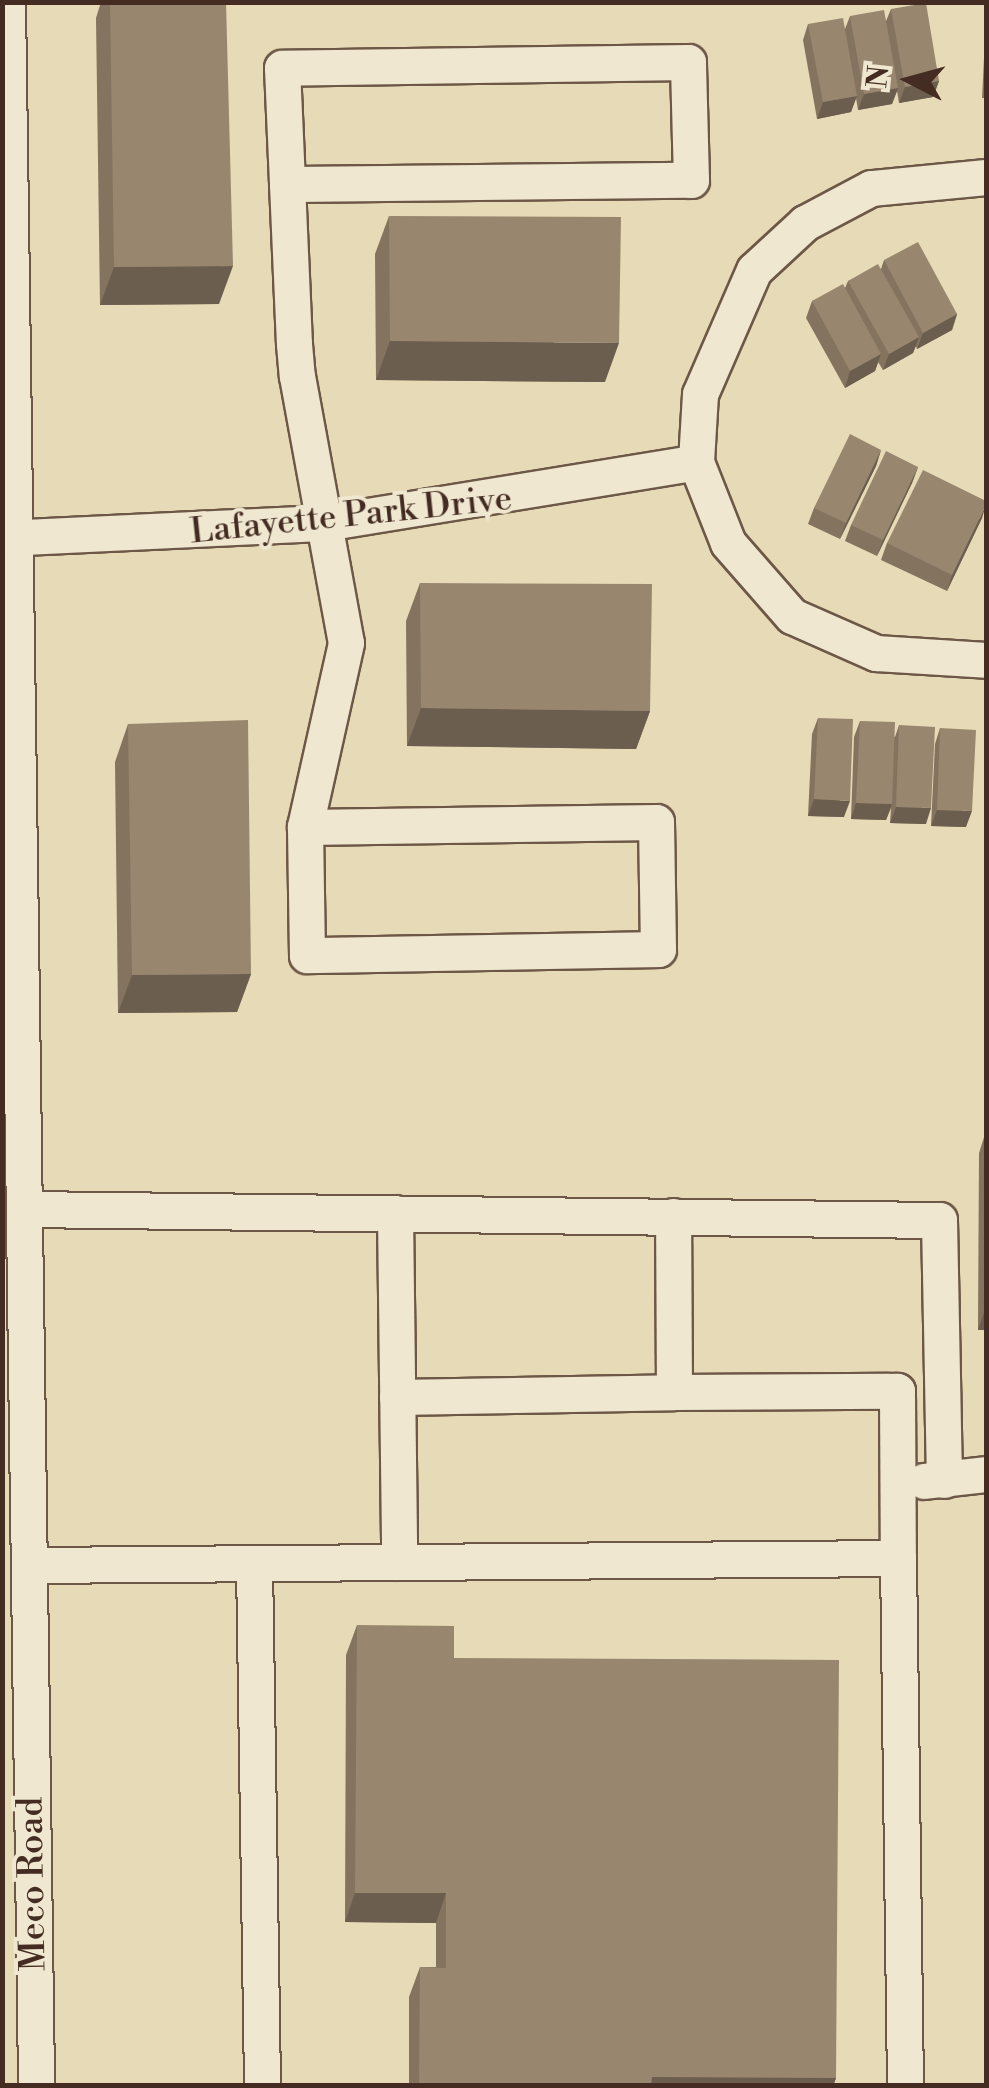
<!DOCTYPE html>
<html>
<head>
<meta charset="utf-8">
<style>
  body { margin:0 }
  #map { position:relative; width:989px; height:2088px; overflow:hidden; background:#e7dab6; font-family:"Libre Bodoni",serif }
  div>[style] { position:absolute }
  .roads { filter:drop-shadow(2px 0 #6d5847) drop-shadow(-2px 0 #6d5847) drop-shadow(0 2px #6d5847) drop-shadow(0 -2px #6d5847) }
  .minor>* { height:35px; margin:-17.5px; padding:0 17.5px; transform-origin:17.5px; border-radius:17.5px; background:#efe7d0 }
  .wall>* { inset:0; background:#84735f }
  .shaded-wall>* { inset:0; background:#6b5e4e }
  .building>* { inset:0; background:#99866f }
  span { translate:-50% -50%; white-space:nowrap; text-align:center; line-height:1.15; -webkit-text-stroke:8px #efe7d0; paint-order:stroke }
  .street-label { font-size:35px; color:#442c22 }
  .frame { position:absolute; inset:0; border:5px solid #442c22; pointer-events:none }
  .north { position:absolute; left:859px; top:30px; width:100px; height:100px; -webkit-text-stroke:8px #efe7d0; paint-order:stroke; rotate:276deg; font-size:28px; font-weight:700; line-height:40px; text-align:center; color:#442c22 }
  .north::after { content:''; display:block; margin:auto; width:35px; height:45px; background:#442c22; clip-path:polygon(50% 0,100% 100%,50% 72%,0 100%) }
</style>
</head>
<body>
<div id="map">
  <div class="roads">
    <div class="minor">
      <div style="left:7px;top:2px;width:2084px;rotate:89.2deg"></div>
      <div style="left:986px;top:177px;width:116px;rotate:174.5deg"></div>
      <div style="left:871px;top:188px;width:75px;rotate:152.1deg"></div>
      <div style="left:805px;top:223px;width:69px;rotate:137.3deg"></div>
      <div style="left:754px;top:270px;width:135px;rotate:113.5deg"></div>
      <div style="left:700px;top:394px;width:68px;rotate:93.4deg"></div>
      <div style="left:696px;top:462px;width:87px;rotate:68.4deg"></div>
      <div style="left:728px;top:543px;width:97px;rotate:48.8deg"></div>
      <div style="left:792px;top:616px;width:92px;rotate:23.8deg"></div>
      <div style="left:876px;top:653px;width:110px;rotate:3.6deg"></div>
      <div style="left:287px;top:184px;width:404px;rotate:-0.6deg"></div>
      <div style="left:691px;top:180px;width:118px;rotate:-91.5deg"></div>
      <div style="left:688px;top:62px;width:406px;rotate:179.2deg"></div>
      <div style="left:282px;top:68px;width:116px;rotate:87.5deg"></div>
      <div style="left:287px;top:184px;width:160px;rotate:87.5deg"></div>
      <div style="left:294px;top:344px;width:32px;rotate:85deg"></div>
      <div style="left:297px;top:376px;width:271px;rotate:79.6deg"></div>
      <div style="left:346px;top:643px;width:189px;rotate:102.6deg"></div>
      <div style="left:2px;top:538px;width:323px;rotate:-2.7deg"></div>
      <div style="left:325px;top:523px;width:376px;rotate:-9.3deg"></div>
      <div style="left:656px;top:822px;width:127px;rotate:89.1deg"></div>
      <div style="left:658px;top:949px;width:351px;rotate:179deg"></div>
      <div style="left:307px;top:955px;width:128px;rotate:-90.9deg"></div>
      <div style="left:305px;top:827px;width:351px;rotate:-0.8deg"></div>
      <div style="left:24px;top:1209px;width:915px;rotate:0.69deg"></div>
      <div style="left:939px;top:1220px;width:260px;rotate:88.9deg"></div>
      <div style="left:395px;top:1213px;width:349px;rotate:89.3deg"></div>
      <div style="left:674px;top:1392px;width:223px;rotate:-0.3deg"></div>
      <div style="left:897px;top:1391px;width:167px;rotate:89.7deg"></div>
      <div style="left:397px;top:1397px;width:277px;rotate:-1deg"></div>
      <div style="left:674px;top:1392px;width:176px;rotate:-90.3deg"></div>
      <div style="left:924px;top:1481px;width:62px;rotate:-6.4deg"></div>
      <div style="left:254px;top:1563px;width:523px;rotate:89.12deg"></div>
      <div style="left:29px;top:1565px;width:869px;rotate:-0.46deg"></div>
      <div style="left:898px;top:1558px;width:528px;rotate:89.24deg"></div>
    </div>
  </div>
  <div class="wall">
    <div style="clip-path:polygon(101px 2px,226px 2px,219px 304px,100px 305px,96px 18px)"></div>
    <div style="clip-path:polygon(891px 9px,939px 81px,933px 97px,899px 103px,897px 91px,892px 104px,858px 110px,856px 98px,851px 112px,817px 119px,803px 40px,808px 24px,845px 29px,850px 16px,886px 21px)"></div>
    <div style="clip-path:polygon(986px 17px,986px 98px,982px 98px)"></div>
    <div style="clip-path:polygon(389px 216px,605px 382px,376px 380px,375px 254px)"></div>
    <div style="clip-path:polygon(884px 260px,957px 314px,952px 330px,917px 349px,916px 346px,913px 353px,883px 370px,878px 362px,875px 371px,845px 388px,806px 318px,812px 301px,845px 288px,848px 281px,881px 269px)"></div>
    <div style="clip-path:polygon(881px 450px,876px 466px,840px 539px,808px 524px,814px 508px)"></div>
    <div style="clip-path:polygon(918px 467px,912px 483px,877px 556px,845px 541px,851px 525px)"></div>
    <div style="clip-path:polygon(982px 518px,947px 591px,881px 560px,887px 543px)"></div>
    <div style="clip-path:polygon(420px 583px,650px 711px,636px 749px,407px 746px,406px 621px)"></div>
    <div style="clip-path:polygon(818px 718px,844px 817px,808px 816px,812px 734px)"></div>
    <div style="clip-path:polygon(860px 721px,895px 737px,899px 725px,926px 824px,890px 823px,891px 808px,886px 820px,851px 819px,854px 737px)"></div>
    <div style="clip-path:polygon(128px 724px,251px 974px,237px 1012px,118px 1013px,115px 762px)"></div>
    <div style="clip-path:polygon(940px 728px,966px 827px,931px 826px,935px 744px)"></div>
    <div style="clip-path:polygon(986px 1131px,986px 1330px,978px 1330px,979px 1153px)"></div>
    <div style="clip-path:polygon(357px 1625px,454px 1658px,836px 2078px,833px 2086px,409px 2086px,409px 1997px,420px 1967px,436px 1967px,436px 1923px,345px 1922px,346px 1655px)"></div>
  </div>
  <div class="shaded-wall">
    <div style="clip-path:polygon(939px 81px,933px 97px,899px 103px,905px 87px)"></div>
    <div style="clip-path:polygon(898px 88px,892px 104px,858px 110px,864px 94px)"></div>
    <div style="clip-path:polygon(857px 96px,851px 112px,817px 119px,823px 102px)"></div>
    <div style="clip-path:polygon(233px 266px,219px 304px,100px 305px,114px 267px)"></div>
    <div style="clip-path:polygon(957px 314px,952px 330px,917px 349px,923px 333px)"></div>
    <div style="clip-path:polygon(919px 337px,913px 353px,883px 370px,889px 354px)"></div>
    <div style="clip-path:polygon(390px 341px,619px 343px,605px 382px,376px 380px)"></div>
    <div style="clip-path:polygon(881px 354px,875px 371px,845px 388px,850px 371px)"></div>
    <div style="clip-path:polygon(881px 450px,876px 466px,840px 539px,846px 523px)"></div>
    <div style="clip-path:polygon(918px 467px,912px 483px,877px 556px,883px 540px)"></div>
    <div style="clip-path:polygon(986px 505px,982px 518px,947px 591px,952px 575px)"></div>
    <div style="clip-path:polygon(421px 708px,650px 711px,636px 749px,407px 746px)"></div>
    <div style="clip-path:polygon(814px 799px,850px 801px,844px 817px,808px 816px)"></div>
    <div style="clip-path:polygon(856px 803px,892px 804px,886px 820px,851px 819px)"></div>
    <div style="clip-path:polygon(896px 807px,931px 808px,926px 824px,890px 823px)"></div>
    <div style="clip-path:polygon(937px 810px,972px 811px,966px 827px,931px 826px)"></div>
    <div style="clip-path:polygon(251px 974px,237px 1012px,118px 1013px,132px 975px)"></div>
    <div style="clip-path:polygon(986px 1307px,986px 1330px,978px 1330px)"></div>
    <div style="clip-path:polygon(355px 1893px,446px 1893px,436px 1923px,345px 1922px)"></div>
    <div style="clip-path:polygon(652px 2077px,836px 2078px,833px 2086px,648px 2086px)"></div>
  </div>
  <div class="building">
    <div style="clip-path:polygon(110px 2px,226px 2px,233px 266px,114px 267px)"></div>
    <div style="clip-path:polygon(926px 3px,939px 81px,905px 87px,891px 9px)"></div>
    <div style="clip-path:polygon(884px 10px,898px 88px,864px 94px,850px 16px)"></div>
    <div style="clip-path:polygon(843px 18px,857px 96px,823px 102px,808px 24px)"></div>
    <div style="clip-path:polygon(389px 216px,621px 217px,619px 343px,390px 341px)"></div>
    <div style="clip-path:polygon(918px 242px,957px 314px,923px 333px,884px 260px)"></div>
    <div style="clip-path:polygon(878px 264px,919px 337px,889px 354px,848px 281px)"></div>
    <div style="clip-path:polygon(843px 284px,881px 354px,850px 371px,812px 301px)"></div>
    <div style="clip-path:polygon(850px 434px,881px 450px,846px 523px,814px 508px)"></div>
    <div style="clip-path:polygon(886px 451px,918px 467px,883px 540px,851px 525px)"></div>
    <div style="clip-path:polygon(923px 470px,986px 501px,986px 505px,952px 575px,887px 543px)"></div>
    <div style="clip-path:polygon(420px 583px,652px 584px,650px 711px,421px 708px)"></div>
    <div style="clip-path:polygon(818px 718px,853px 719px,850px 801px,814px 799px)"></div>
    <div style="clip-path:polygon(248px 720px,251px 974px,132px 975px,128px 724px)"></div>
    <div style="clip-path:polygon(860px 721px,895px 722px,892px 804px,856px 803px)"></div>
    <div style="clip-path:polygon(899px 725px,935px 727px,931px 808px,896px 807px)"></div>
    <div style="clip-path:polygon(940px 728px,976px 730px,972px 811px,937px 810px)"></div>
    <div style="clip-path:polygon(357px 1625px,454px 1626px,454px 1658px,839px 1660px,836px 2078px,652px 2077px,651px 2086px,419px 2086px,420px 1967px,446px 1968px,446px 1893px,355px 1893px)"></div>
  </div>
  <div class="street-label">
    <span style="left:351px;top:516px;rotate:-6deg">Lafayette Park Drive</span>
    <span style="left:33px;top:1884px;rotate:-91deg">Meco Road</span>
  </div>
  <div class="frame"></div>
  <div class="north">N</div>
</div>
</body>
</html>
